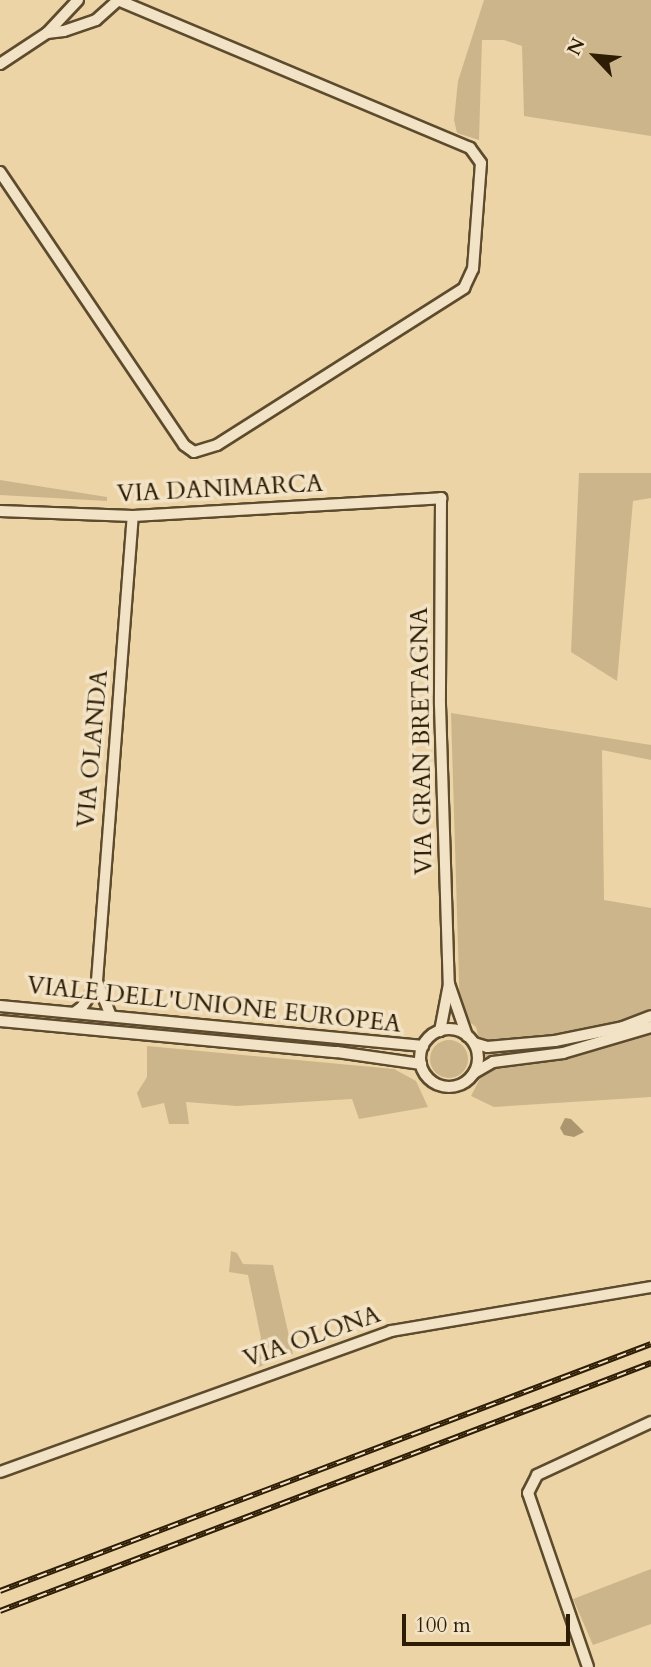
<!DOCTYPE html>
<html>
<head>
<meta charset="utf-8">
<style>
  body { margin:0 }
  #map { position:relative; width:651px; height:1667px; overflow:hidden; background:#ecd4a7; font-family:Cardo,serif }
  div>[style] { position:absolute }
  .green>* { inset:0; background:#ccb58b }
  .round { border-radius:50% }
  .water>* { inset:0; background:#ab9670 }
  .roads { filter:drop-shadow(2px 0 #5d4b2d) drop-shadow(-2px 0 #5d4b2d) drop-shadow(0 2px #5d4b2d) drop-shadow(0 -2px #5d4b2d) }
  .street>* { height:10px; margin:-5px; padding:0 5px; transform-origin:5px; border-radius:5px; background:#f3e3c6 }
  .street>.ring { margin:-5px; padding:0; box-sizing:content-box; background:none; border:10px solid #f3e3c6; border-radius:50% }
  .rail>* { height:6px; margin-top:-3px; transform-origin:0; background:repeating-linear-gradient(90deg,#f3e3c6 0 10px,#2d1d04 0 20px); box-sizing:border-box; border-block:2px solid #2d1d04 }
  span { translate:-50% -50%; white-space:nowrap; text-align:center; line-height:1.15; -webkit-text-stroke:7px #f3e3c6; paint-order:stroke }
  .street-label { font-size:24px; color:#2d1d04 }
  .north { position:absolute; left:560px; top:21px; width:70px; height:70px; -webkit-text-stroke:5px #f3e3c6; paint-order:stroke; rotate:296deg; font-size:19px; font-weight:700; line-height:28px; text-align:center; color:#2d1d04 }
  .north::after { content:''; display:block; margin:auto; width:24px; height:32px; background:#2d1d04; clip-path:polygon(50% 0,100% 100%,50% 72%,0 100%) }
  .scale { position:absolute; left:402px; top:1614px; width:168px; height:32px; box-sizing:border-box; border:4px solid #2d1d04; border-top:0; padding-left:9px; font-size:21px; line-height:24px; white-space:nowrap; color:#2d1d04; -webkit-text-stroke:5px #f3e3c6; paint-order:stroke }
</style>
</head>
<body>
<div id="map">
  <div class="green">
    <div style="clip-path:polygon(484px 0,651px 0,651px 136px,524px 116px,522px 46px,504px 40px,482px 40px,479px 140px,457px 133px,454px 120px,458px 81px)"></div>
    <div style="clip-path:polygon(579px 473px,651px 473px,651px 498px,633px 501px,617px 681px,571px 652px)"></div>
    <div style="clip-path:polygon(0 480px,107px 497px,107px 501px,0 495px)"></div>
    <div style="clip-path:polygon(451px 713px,651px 745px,651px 760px,602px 750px,604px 900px,651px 908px,651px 1097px,494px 1107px,471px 1096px,486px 1067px,476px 1027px,460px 1014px)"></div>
    <div class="round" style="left:430px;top:1040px;width:38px;height:38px"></div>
    <div style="clip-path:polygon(147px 1046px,394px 1069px,416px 1081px,428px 1107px,359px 1119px,352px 1099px,237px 1106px,186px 1102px,189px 1124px,169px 1124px,164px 1103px,142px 1108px,137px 1093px,147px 1077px)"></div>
    <div style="clip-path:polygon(231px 1251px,237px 1253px,243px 1264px,273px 1265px,293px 1354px,256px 1368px,254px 1360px,261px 1338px,248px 1275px,229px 1272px)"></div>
    <div style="clip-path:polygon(651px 1569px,651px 1624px,593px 1645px,573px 1599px)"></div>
  </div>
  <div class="water">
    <div style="clip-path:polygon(565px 1118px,571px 1119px,584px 1132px,574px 1137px,564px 1135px,560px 1128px)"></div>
  </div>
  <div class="roads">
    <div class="street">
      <div style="left:78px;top:0;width:45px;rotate:133.2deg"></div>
      <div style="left:47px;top:33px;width:17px;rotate:-7deg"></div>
      <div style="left:64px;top:31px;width:34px;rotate:-19deg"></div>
      <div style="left:96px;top:20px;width:30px;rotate:-42deg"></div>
      <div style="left:0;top:64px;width:56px;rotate:-33.4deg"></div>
      <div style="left:0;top:172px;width:329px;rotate:56deg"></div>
      <div style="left:184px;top:445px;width:12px;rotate:35deg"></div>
      <div style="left:194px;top:452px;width:24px;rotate:-17deg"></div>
      <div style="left:217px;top:445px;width:293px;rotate:-32.4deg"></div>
      <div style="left:464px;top:288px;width:21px;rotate:-65deg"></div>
      <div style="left:473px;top:269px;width:106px;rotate:-85.7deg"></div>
      <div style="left:481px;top:163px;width:19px;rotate:-126deg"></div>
      <div style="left:470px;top:148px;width:382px;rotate:-157.2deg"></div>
      <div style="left:0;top:511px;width:133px;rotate:2.2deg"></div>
      <div style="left:133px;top:516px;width:309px;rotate:-3.3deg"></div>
      <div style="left:441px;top:498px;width:207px;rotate:90.3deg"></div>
      <div style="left:440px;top:705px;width:279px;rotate:88.2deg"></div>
      <div style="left:449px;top:984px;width:48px;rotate:100.8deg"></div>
      <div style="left:449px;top:984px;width:55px;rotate:70.9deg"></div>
      <div style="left:0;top:1006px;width:425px;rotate:5.4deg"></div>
      <div style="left:74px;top:1013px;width:10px;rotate:-37deg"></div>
      <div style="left:82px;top:1007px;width:27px;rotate:-56deg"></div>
      <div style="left:111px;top:1016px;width:38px;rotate:-112deg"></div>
      <div style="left:97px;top:981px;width:466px;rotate:-85.6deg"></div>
      <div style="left:0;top:1021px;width:338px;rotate:5.3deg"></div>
      <div style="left:337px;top:1052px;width:85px;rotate:8.1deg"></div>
      <div class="ring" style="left:420px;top:1029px;width:48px;height:48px"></div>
      <div style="left:474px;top:1043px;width:14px;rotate:17deg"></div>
      <div style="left:487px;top:1047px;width:68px;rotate:-5deg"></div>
      <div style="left:555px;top:1041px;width:69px;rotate:-11.6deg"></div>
      <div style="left:623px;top:1027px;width:30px;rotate:-21deg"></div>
      <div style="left:474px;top:1073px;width:22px;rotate:-30deg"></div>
      <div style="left:493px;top:1062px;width:71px;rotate:-7.3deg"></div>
      <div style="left:563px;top:1053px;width:92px;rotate:-16.5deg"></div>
      <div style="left:0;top:1472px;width:416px;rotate:-19.8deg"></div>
      <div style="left:391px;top:1331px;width:264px;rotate:-9.6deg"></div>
      <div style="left:588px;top:1667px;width:184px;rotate:-109deg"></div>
      <div style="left:528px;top:1493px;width:20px;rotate:-63deg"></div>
      <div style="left:537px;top:1475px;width:126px;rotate:-24.9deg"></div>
    </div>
  </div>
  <div class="rail">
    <div style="left:0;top:1591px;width:696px;rotate:-20.78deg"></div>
    <div style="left:0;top:1611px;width:697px;rotate:-20.85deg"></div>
  </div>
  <div class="street-label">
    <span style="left:220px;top:489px;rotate:-3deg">VIA DANIMARCA</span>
    <span style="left:422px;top:741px;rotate:-91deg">VIA GRAN BRETAGNA</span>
    <span style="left:93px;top:749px;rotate:-85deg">VIA OLANDA</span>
    <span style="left:214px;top:1005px;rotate:6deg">VIALE DELL'UNIONE EUROPEA</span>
    <span style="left:312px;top:1337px;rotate:-19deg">VIA OLONA</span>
  </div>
  <div class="north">N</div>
  <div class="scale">100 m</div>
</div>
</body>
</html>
